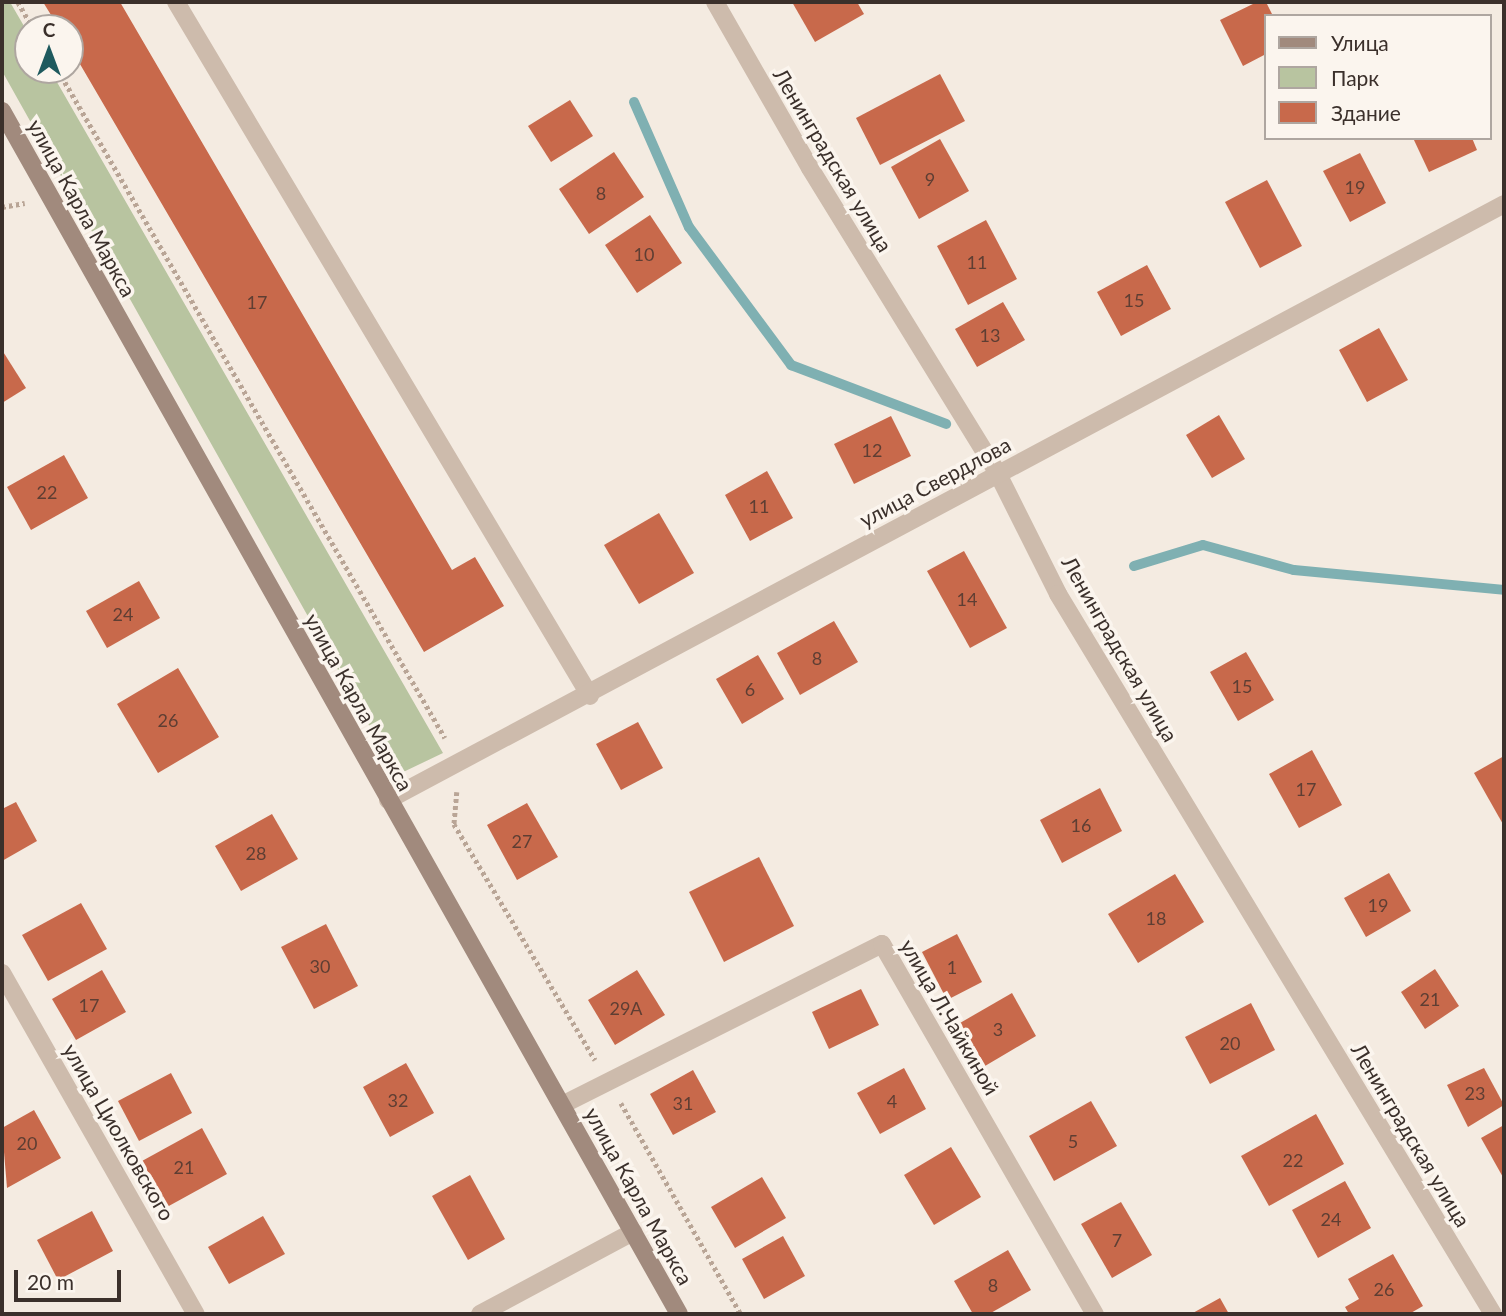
<!DOCTYPE html>
<html>
<head>
<meta charset="utf-8">
<style>
  body { margin:0 }
  #map { position:relative; width:1506px; height:1316px; overflow:hidden; background:#f4ebe1; font-family:Lato,sans-serif }
  div>[style] { position:absolute }
  .green>* { inset:0; background:#b8c4a0 }
  .stream>* { height:10px; margin:-5px; padding:0 5px; transform-origin:5px; border-radius:5px; background:#7fb0b2 }
  .building>* { inset:0; background:#c8694b }
  .path>* { height:4.5px; margin-top:-2.25px; transform-origin:0; background:repeating-linear-gradient(90deg,#b9a596 0 3.5px,transparent 0 7px) }
  .lane>* { height:18px; margin:-9px; padding:0 9px; transform-origin:9px; border-radius:9px; background:#cdbbac }
  .street>* { height:18px; margin:-9px; padding:0 9px; transform-origin:9px; border-radius:9px; background:#cdbbac }
  .secondary>* { height:18px; margin:-9px; padding:0 9px; transform-origin:9px; border-radius:9px; background:#a18a7d }
  span { translate:-50% -50%; white-space:nowrap; text-align:center; line-height:1.15; -webkit-text-stroke:7px #fbf5ee; paint-order:stroke }
  .number-label { font-size:18px; color:#5e3e33 }
  .number-label span { -webkit-text-stroke-width:0 }
  .street-label { font-size:21px; color:#3b302b }
  .frame { position:absolute; inset:0; border:4px solid #3b302b; pointer-events:none }
  .legend { position:absolute; left:1264px; top:14px; width:228px; height:126px; box-sizing:border-box; background:#fbf5ee; border:2px solid #aea6a0; margin:0; padding:9px 12px; list-style:none; font-size:21px; color:#3b302b }
  .legend li { display:flex; align-items:center; gap:14px; height:35px }
  .legend b { width:35px; border:2px solid #aea6a0 }
  .north { position:absolute; left:14px; top:14px; width:70px; height:70px; box-sizing:border-box; background:#fbf5ee; border:2px solid #aea6a0; border-radius:50%; rotate:0deg; font-size:19px; font-weight:700; line-height:28px; text-align:center; color:#3b302b }
  .north::after { content:''; display:block; margin:auto; width:24px; height:32px; background:#1f5a5e; clip-path:polygon(50% 0,100% 100%,50% 72%,0 100%) }
  .scale { position:absolute; left:14px; top:1270px; width:107px; height:32px; box-sizing:border-box; border:4px solid #3b302b; border-top:0; padding-left:9px; font-size:21px; line-height:24px; white-space:nowrap; color:#3b302b; -webkit-text-stroke:5px #fbf5ee; paint-order:stroke }
</style>
</head>
<body>
<div id="map">
  <div class="green">
    <div style="clip-path:polygon(2px 2px,10px 2px,28px 33px,28px 70px,50px 70px,443px 753px,397px 775px,2px 71px)"></div>
  </div>
  <div class="stream">
    <div style="left:634px;top:102px;width:137px;rotate:66.3deg"></div>
    <div style="left:689px;top:227px;width:172px;rotate:53.5deg"></div>
    <div style="left:791px;top:365px;width:166px;rotate:20.8deg"></div>
    <div style="left:1134px;top:566px;width:72px;rotate:-16.9deg"></div>
    <div style="left:1203px;top:545px;width:94px;rotate:15.4deg"></div>
    <div style="left:1294px;top:570px;width:211px;rotate:5.4deg"></div>
  </div>
  <div class="building">
    <div style="clip-path:polygon(43px 2px,120px 2px,452px 570px,475px 557px,504px 606px,424px 652px,70px 47px,70px 28px,59px 28px)"></div>
    <div style="clip-path:polygon(792px 2px,857px 2px,864px 14px,815px 42px)"></div>
    <div style="clip-path:polygon(1257px 2px,1266px 2px,1273px 16px,1266px 16px,1266px 54px,1243px 66px,1220px 20px)"></div>
    <div style="clip-path:polygon(940px 74px,965px 121px,880px 165px,856px 118px)"></div>
    <div style="clip-path:polygon(570px 100px,593px 136px,551px 162px,528px 126px)"></div>
    <div style="clip-path:polygon(1413px 138px,1472px 138px,1477px 150px,1429px 172px)"></div>
    <div style="clip-path:polygon(940px 139px,969px 191px,919px 219px,891px 167px)"></div>
    <div style="clip-path:polygon(614px 152px,644px 197px,589px 234px,559px 189px)"></div>
    <div style="clip-path:polygon(1360px 153px,1386px 203px,1350px 222px,1323px 171px)"></div>
    <div style="clip-path:polygon(1267px 180px,1302px 246px,1260px 268px,1225px 202px)"></div>
    <div style="clip-path:polygon(650px 215px,682px 263px,637px 293px,605px 245px)"></div>
    <div style="clip-path:polygon(986px 220px,1017px 279px,968px 305px,937px 246px)"></div>
    <div style="clip-path:polygon(1147px 265px,1171px 309px,1121px 336px,1097px 292px)"></div>
    <div style="clip-path:polygon(1003px 302px,1025px 340px,977px 367px,955px 329px)"></div>
    <div style="clip-path:polygon(1379px 328px,1408px 380px,1367px 402px,1339px 350px)"></div>
    <div style="clip-path:polygon(2px 350px,26px 388px,2px 403px)"></div>
    <div style="clip-path:polygon(1219px 415px,1245px 459px,1212px 478px,1186px 435px)"></div>
    <div style="clip-path:polygon(891px 416px,911px 456px,854px 484px,834px 444px)"></div>
    <div style="clip-path:polygon(64px 455px,88px 498px,31px 530px,7px 487px)"></div>
    <div style="clip-path:polygon(767px 471px,793px 518px,750px 541px,725px 495px)"></div>
    <div style="clip-path:polygon(659px 513px,694px 573px,639px 604px,604px 545px)"></div>
    <div style="clip-path:polygon(964px 551px,1007px 628px,970px 648px,927px 571px)"></div>
    <div style="clip-path:polygon(139px 581px,160px 618px,107px 648px,86px 611px)"></div>
    <div style="clip-path:polygon(834px 621px,858px 662px,800px 695px,777px 653px)"></div>
    <div style="clip-path:polygon(1246px 652px,1274px 700px,1238px 721px,1210px 672px)"></div>
    <div style="clip-path:polygon(758px 655px,784px 699px,742px 724px,716px 679px)"></div>
    <div style="clip-path:polygon(178px 668px,219px 737px,158px 773px,117px 704px)"></div>
    <div style="clip-path:polygon(638px 722px,663px 768px,621px 790px,596px 744px)"></div>
    <div style="clip-path:polygon(1312px 750px,1342px 805px,1299px 828px,1269px 774px)"></div>
    <div style="clip-path:polygon(1504px 756px,1504px 826px,1474px 773px)"></div>
    <div style="clip-path:polygon(1100px 788px,1122px 831px,1062px 863px,1040px 820px)"></div>
    <div style="clip-path:polygon(16px 802px,37px 841px,2px 861px,2px 809px)"></div>
    <div style="clip-path:polygon(527px 803px,558px 857px,517px 880px,487px 825px)"></div>
    <div style="clip-path:polygon(272px 814px,298px 859px,241px 891px,215px 846px)"></div>
    <div style="clip-path:polygon(759px 857px,794px 926px,724px 962px,689px 892px)"></div>
    <div style="clip-path:polygon(1389px 873px,1411px 911px,1366px 937px,1344px 898px)"></div>
    <div style="clip-path:polygon(1175px 874px,1204px 922px,1138px 963px,1108px 914px)"></div>
    <div style="clip-path:polygon(81px 903px,107px 949px,48px 981px,22px 935px)"></div>
    <div style="clip-path:polygon(326px 924px,358px 986px,314px 1009px,281px 947px)"></div>
    <div style="clip-path:polygon(957px 934px,982px 982px,947px 1000px,922px 952px)"></div>
    <div style="clip-path:polygon(1435px 969px,1459px 1006px,1425px 1029px,1401px 992px)"></div>
    <div style="clip-path:polygon(102px 970px,126px 1012px,76px 1040px,52px 999px)"></div>
    <div style="clip-path:polygon(637px 970px,665px 1015px,615px 1045px,588px 1000px)"></div>
    <div style="clip-path:polygon(861px 989px,879px 1025px,829px 1049px,812px 1012px)"></div>
    <div style="clip-path:polygon(1012px 993px,1036px 1036px,985px 1066px,960px 1023px)"></div>
    <div style="clip-path:polygon(1251px 1003px,1275px 1050px,1210px 1084px,1185px 1037px)"></div>
    <div style="clip-path:polygon(406px 1063px,434px 1113px,390px 1137px,363px 1087px)"></div>
    <div style="clip-path:polygon(904px 1068px,926px 1109px,880px 1134px,857px 1093px)"></div>
    <div style="clip-path:polygon(1484px 1068px,1504px 1105px,1468px 1127px,1447px 1085px)"></div>
    <div style="clip-path:polygon(693px 1070px,716px 1112px,673px 1135px,650px 1094px)"></div>
    <div style="clip-path:polygon(171px 1073px,192px 1113px,139px 1141px,118px 1101px)"></div>
    <div style="clip-path:polygon(1091px 1101px,1117px 1146px,1054px 1181px,1029px 1136px)"></div>
    <div style="clip-path:polygon(34px 1110px,61px 1158px,7px 1188px,2px 1128px)"></div>
    <div style="clip-path:polygon(1316px 1114px,1344px 1164px,1269px 1206px,1241px 1156px)"></div>
    <div style="clip-path:polygon(1504px 1125px,1504px 1179px,1481px 1138px)"></div>
    <div style="clip-path:polygon(202px 1128px,227px 1174px,167px 1207px,142px 1161px)"></div>
    <div style="clip-path:polygon(951px 1147px,981px 1197px,934px 1225px,904px 1175px)"></div>
    <div style="clip-path:polygon(470px 1175px,505px 1239px,468px 1260px,432px 1196px)"></div>
    <div style="clip-path:polygon(762px 1177px,786px 1218px,735px 1248px,711px 1207px)"></div>
    <div style="clip-path:polygon(1345px 1181px,1371px 1228px,1318px 1258px,1292px 1210px)"></div>
    <div style="clip-path:polygon(1121px 1202px,1152px 1255px,1112px 1278px,1081px 1224px)"></div>
    <div style="clip-path:polygon(92px 1211px,113px 1251px,58px 1280px,37px 1240px)"></div>
    <div style="clip-path:polygon(263px 1216px,285px 1254px,229px 1284px,208px 1247px)"></div>
    <div style="clip-path:polygon(783px 1236px,805px 1276px,764px 1299px,742px 1259px)"></div>
    <div style="clip-path:polygon(1008px 1250px,1031px 1290px,989px 1314px,973px 1314px,954px 1281px)"></div>
    <div style="clip-path:polygon(1393px 1254px,1423px 1306px,1409px 1314px,1349px 1314px,1345px 1307px,1359px 1299px,1348px 1279px)"></div>
    <div style="clip-path:polygon(1220px 1298px,1229px 1314px,1191px 1314px)"></div>
  </div>
  <div class="path">
    <div style="left:18px;top:2px;width:30px;rotate:60deg"></div>
    <div style="left:58px;top:70px;width:772px;rotate:59.91deg"></div>
    <div style="left:2px;top:207px;width:23px;rotate:-10deg"></div>
    <div style="left:457px;top:792px;width:32px;rotate:95deg"></div>
    <div style="left:454px;top:824px;width:275px;rotate:59.1deg"></div>
    <div style="left:621px;top:1103px;width:243px;rotate:60.4deg"></div>
  </div>
  <div class="lane">
    <div style="left:176px;top:2px;width:808px;rotate:59.18deg"></div>
    <div style="left:562px;top:1105px;width:358px;rotate:-26.7deg"></div>
    <div style="left:882px;top:944px;width:427px;rotate:60.1deg"></div>
  </div>
  <div class="street">
    <div style="left:715px;top:2px;width:191px;rotate:60.2deg"></div>
    <div style="left:810px;top:168px;width:359px;rotate:58.4deg"></div>
    <div style="left:998px;top:474px;width:134px;rotate:63.4deg"></div>
    <div style="left:1058px;top:594px;width:841px;rotate:58.86deg"></div>
    <div style="left:388px;top:800px;width:1265px;rotate:-28.1deg"></div>
    <div style="left:2px;top:973px;width:392px;rotate:60.4deg"></div>
    <div style="left:480px;top:1314px;width:174px;rotate:-28.2deg"></div>
  </div>
  <div class="secondary">
    <div style="left:2px;top:111px;width:1380px;rotate:60.63deg"></div>
  </div>
  <div class="number-label">
    <span style="left:930px;top:179px">9</span>
    <span style="left:1355px;top:187px">19</span>
    <span style="left:601px;top:193px">8</span>
    <span style="left:644px;top:254px">10</span>
    <span style="left:977px;top:262px">11</span>
    <span style="left:1134px;top:300px">15</span>
    <span style="left:257px;top:302px">17</span>
    <span style="left:990px;top:335px">13</span>
    <span style="left:872px;top:450px">12</span>
    <span style="left:47px;top:492px">22</span>
    <span style="left:759px;top:506px">11</span>
    <span style="left:967px;top:599px">14</span>
    <span style="left:123px;top:614px">24</span>
    <span style="left:817px;top:658px">8</span>
    <span style="left:1242px;top:686px">15</span>
    <span style="left:750px;top:689px">6</span>
    <span style="left:168px;top:720px">26</span>
    <span style="left:1306px;top:789px">17</span>
    <span style="left:1081px;top:825px">16</span>
    <span style="left:522px;top:841px">27</span>
    <span style="left:256px;top:853px">28</span>
    <span style="left:1378px;top:905px">19</span>
    <span style="left:1156px;top:918px">18</span>
    <span style="left:320px;top:966px">30</span>
    <span style="left:952px;top:967px">1</span>
    <span style="left:1430px;top:999px">21</span>
    <span style="left:89px;top:1005px">17</span>
    <span style="left:626px;top:1008px">29А</span>
    <span style="left:998px;top:1029px">3</span>
    <span style="left:1230px;top:1043px">20</span>
    <span style="left:1475px;top:1093px">23</span>
    <span style="left:398px;top:1100px">32</span>
    <span style="left:892px;top:1101px">4</span>
    <span style="left:683px;top:1103px">31</span>
    <span style="left:1073px;top:1141px">5</span>
    <span style="left:27px;top:1143px">20</span>
    <span style="left:1293px;top:1160px">22</span>
    <span style="left:184px;top:1167px">21</span>
    <span style="left:1331px;top:1219px">24</span>
    <span style="left:1117px;top:1240px">7</span>
    <span style="left:993px;top:1285px">8</span>
    <span style="left:1384px;top:1289px">26</span>
  </div>
  <div class="street-label">
    <span style="left:833px;top:160px;rotate:59deg">Ленинградская улица</span>
    <span style="left:82px;top:208px;rotate:61deg">улица Карла Маркса</span>
    <span style="left:935px;top:482px;rotate:-28deg">улица Свердлова</span>
    <span style="left:1120px;top:649px;rotate:60deg">Ленинградская улица</span>
    <span style="left:359px;top:702px;rotate:61deg">улица Карла Маркса</span>
    <span style="left:950px;top:1017px;rotate:60deg">улица Л.Чайкиной</span>
    <span style="left:119px;top:1132px;rotate:60deg">улица Циолковского</span>
    <span style="left:1411px;top:1135px;rotate:59deg">Ленинградская улица</span>
    <span style="left:639px;top:1196px;rotate:61deg">улица Карла Маркса</span>
  </div>
  <div class="frame"></div>
  <ul class="legend">
  <li><b style="height:9px;background:#a18a7d"></b>Улица</li>
  <li><b style="height:19px;background:#b8c4a0"></b>Парк</li>
  <li><b style="height:19px;background:#c8694b"></b>Здание</li>
  </ul>
  <div class="north">С</div>
  <div class="scale">20 m</div>
</div>
</body>
</html>
